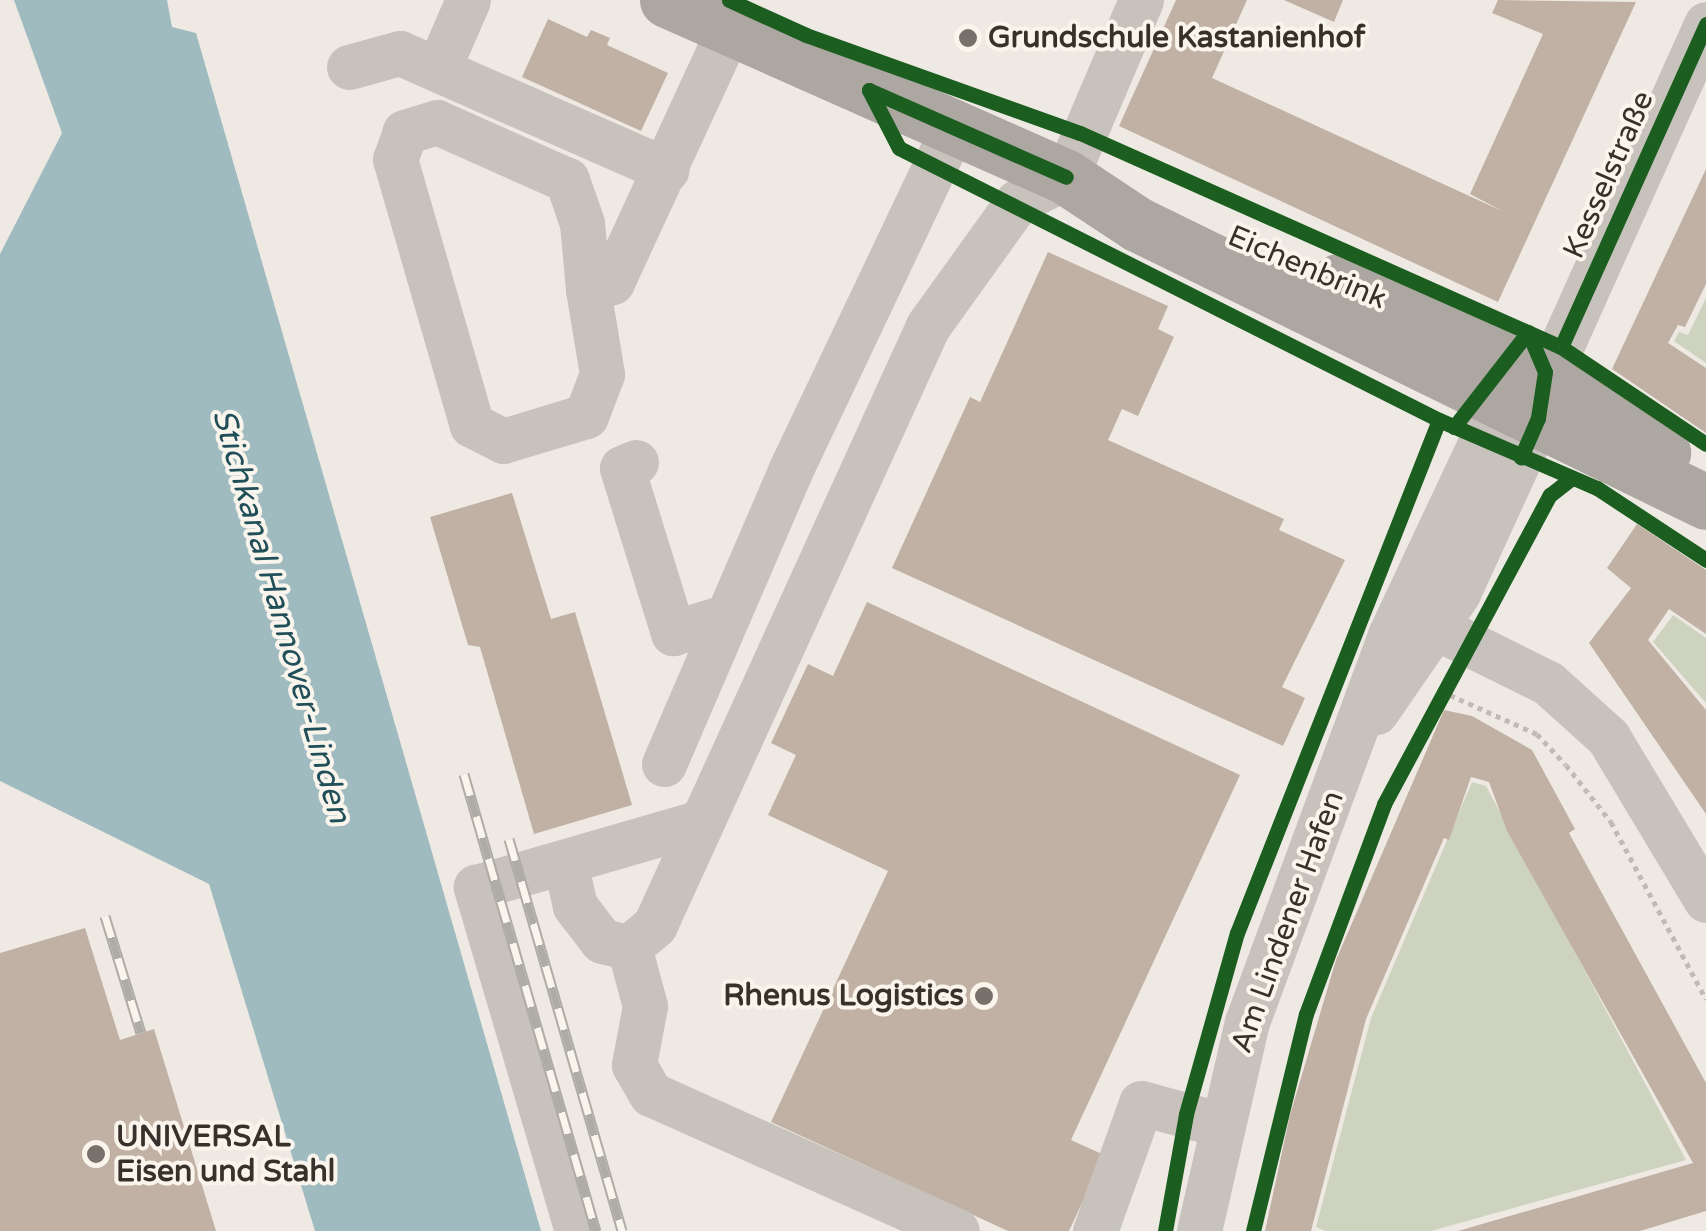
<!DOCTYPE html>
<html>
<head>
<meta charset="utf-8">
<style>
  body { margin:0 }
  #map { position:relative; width:1706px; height:1231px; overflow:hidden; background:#eeeae3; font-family:"Varela Round",sans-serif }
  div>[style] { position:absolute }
  .green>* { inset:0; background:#cdd3be }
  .water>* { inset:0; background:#a0bbbf }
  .building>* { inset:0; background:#c1b1a5 }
  .path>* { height:5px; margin-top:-2.5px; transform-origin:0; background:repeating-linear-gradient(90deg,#c0bbb4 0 5px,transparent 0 10px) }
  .minor>* { height:45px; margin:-22.5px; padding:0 22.5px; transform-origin:22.5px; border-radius:22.5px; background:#c7c2bc }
  .major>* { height:55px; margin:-27.5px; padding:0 27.5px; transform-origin:27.5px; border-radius:27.5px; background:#aca7a1 }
  .rail>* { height:11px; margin-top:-5.5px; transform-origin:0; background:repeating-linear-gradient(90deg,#faf5ec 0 22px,#afaba6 0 44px); box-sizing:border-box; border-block:2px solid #afaba6 }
  .cycleway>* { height:15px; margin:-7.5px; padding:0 7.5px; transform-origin:7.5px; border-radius:7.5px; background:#1b5e20 }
  .dots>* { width:28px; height:28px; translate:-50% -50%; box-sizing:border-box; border:5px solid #faf5ec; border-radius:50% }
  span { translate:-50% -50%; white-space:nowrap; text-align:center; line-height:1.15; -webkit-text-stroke:8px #faf5ec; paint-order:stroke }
  .poi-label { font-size:30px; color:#38302a; font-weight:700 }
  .left { translate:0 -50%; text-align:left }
  .right { translate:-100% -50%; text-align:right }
  .street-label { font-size:30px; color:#38302a }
  .water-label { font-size:32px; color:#204f59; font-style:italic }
</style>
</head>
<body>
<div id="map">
  <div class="green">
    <div style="clip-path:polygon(1706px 298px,1706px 363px,1674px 341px,1679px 332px,1688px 335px)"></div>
    <div style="clip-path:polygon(1673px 615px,1706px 638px,1706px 703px,1653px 642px)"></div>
    <div style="clip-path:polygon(1472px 782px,1486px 786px,1686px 1160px,1431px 1231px,1325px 1231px,1316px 1227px,1371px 1018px)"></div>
  </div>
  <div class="water">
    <div style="clip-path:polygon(14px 0,167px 0,172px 27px,196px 33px,541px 1231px,315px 1231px,209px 884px,0 781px,0 254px,62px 133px)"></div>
  </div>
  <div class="building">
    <div style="clip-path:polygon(1176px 0,1247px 0,1212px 78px,1502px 211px,1470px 194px,1543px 34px,1492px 13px,1498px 0,1636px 2px,1498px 302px,1119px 126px)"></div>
    <div style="clip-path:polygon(1284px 0,1343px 0,1334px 22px)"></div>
    <div style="clip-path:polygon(548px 19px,587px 37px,591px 30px,610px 38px,607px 45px,668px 73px,641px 131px,522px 77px)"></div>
    <div style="clip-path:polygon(1706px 169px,1706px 284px,1685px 327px,1678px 325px,1668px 343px,1706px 368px,1706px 433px,1612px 369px)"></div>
    <div style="clip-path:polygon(1048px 252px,1168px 306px,1158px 329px,1174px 337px,1138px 416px,1122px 409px,1108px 440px,1284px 519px,1279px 530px,1345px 560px,1282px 687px,1305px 698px,1283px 746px,892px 568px,970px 397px,980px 402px)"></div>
    <div style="clip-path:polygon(512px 493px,551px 619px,575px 612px,632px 805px,534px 834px,480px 647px,468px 645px,430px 517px)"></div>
    <div style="clip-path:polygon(1637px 524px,1706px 570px,1706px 634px,1669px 609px,1648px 640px,1706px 710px,1706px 814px,1589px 643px,1631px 588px,1607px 568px)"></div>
    <div style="clip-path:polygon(867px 602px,1240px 775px,1071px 1140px,1104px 1155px,1069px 1231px,1008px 1231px,771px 1122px,888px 871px,768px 815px,796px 755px,771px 743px,808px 664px,833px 676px)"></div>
    <div style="clip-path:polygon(1444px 710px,1472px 716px,1532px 750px,1575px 829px,1569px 833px,1706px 1083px,1706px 1211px,1640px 1231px,1458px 1231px,1693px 1163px,1507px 831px,1489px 782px,1471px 777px,1449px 840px,1444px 838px,1366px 1019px,1311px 1231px,1265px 1231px,1290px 1115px,1336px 960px)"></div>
    <div style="clip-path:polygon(85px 928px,120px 1040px,154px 1029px,216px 1231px,0 1231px,0 953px)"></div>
  </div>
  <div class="path">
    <div style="left:1441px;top:691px;width:105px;rotate:24.1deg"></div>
    <div style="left:1537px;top:734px;width:42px;rotate:46.9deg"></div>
    <div style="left:1566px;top:765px;width:73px;rotate:51.7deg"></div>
    <div style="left:1611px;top:822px;width:201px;rotate:61.8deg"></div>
  </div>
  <div class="minor">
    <div style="left:349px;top:67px;width:53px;rotate:-15.4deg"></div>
    <div style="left:400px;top:53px;width:291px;rotate:23.7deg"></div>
    <div style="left:438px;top:69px;width:75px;rotate:-66.5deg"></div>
    <div style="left:588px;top:289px;width:66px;rotate:-95.2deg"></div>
    <div style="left:582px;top:223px;width:46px;rotate:-109.2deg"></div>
    <div style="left:567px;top:180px;width:142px;rotate:-156deg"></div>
    <div style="left:437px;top:122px;width:34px;rotate:163deg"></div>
    <div style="left:405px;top:132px;width:29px;rotate:110deg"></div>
    <div style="left:395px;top:159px;width:277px;rotate:73.9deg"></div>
    <div style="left:472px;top:425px;width:35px;rotate:27deg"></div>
    <div style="left:503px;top:441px;width:87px;rotate:-16.8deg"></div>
    <div style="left:586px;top:416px;width:45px;rotate:-69.1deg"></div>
    <div style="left:602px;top:374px;width:86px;rotate:-99.4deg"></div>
    <div style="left:588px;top:289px;width:25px;rotate:-16deg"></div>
    <div style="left:612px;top:282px;width:279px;rotate:-65.2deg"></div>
    <div style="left:636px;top:462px;width:15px;rotate:157deg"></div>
    <div style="left:622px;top:468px;width:173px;rotate:72.8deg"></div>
    <div style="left:673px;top:633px;width:53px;rotate:-17.4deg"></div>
    <div style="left:1437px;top:628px;width:124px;rotate:26.4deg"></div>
    <div style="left:1548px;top:683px;width:81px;rotate:42deg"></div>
    <div style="left:1608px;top:737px;width:190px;rotate:59deg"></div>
    <div style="left:1376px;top:712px;width:145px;rotate:-55.4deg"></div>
    <div style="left:1458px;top:593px;width:192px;rotate:-65.4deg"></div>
    <div style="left:1538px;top:418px;width:29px;rotate:-82deg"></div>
    <div style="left:664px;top:764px;width:319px;rotate:-66.7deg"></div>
    <div style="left:790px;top:471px;width:381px;rotate:-64.6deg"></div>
    <div style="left:565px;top:863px;width:44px;rotate:76.9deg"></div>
    <div style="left:575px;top:906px;width:44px;rotate:52.4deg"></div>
    <div style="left:602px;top:941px;width:28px;rotate:13deg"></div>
    <div style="left:629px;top:947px;width:34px;rotate:-40deg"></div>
    <div style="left:655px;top:925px;width:658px;rotate:-65.5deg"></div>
    <div style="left:928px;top:326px;width:153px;rotate:-54.3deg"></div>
    <div style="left:1017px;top:202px;width:55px;rotate:-27deg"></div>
    <div style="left:1066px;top:177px;width:192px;rotate:-67deg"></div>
    <div style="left:629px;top:947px;width:61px;rotate:74.8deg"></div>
    <div style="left:645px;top:1006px;width:60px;rotate:100.6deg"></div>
    <div style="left:634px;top:1065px;width:34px;rotate:60deg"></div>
    <div style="left:651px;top:1094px;width:335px;rotate:24.1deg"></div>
    <div style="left:577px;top:1231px;width:359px;rotate:-106.4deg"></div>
    <div style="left:476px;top:887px;width:231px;rotate:-16.1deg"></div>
    <div style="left:1095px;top:1231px;width:136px;rotate:-70.2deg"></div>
    <div style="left:1141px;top:1103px;width:84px;rotate:15.2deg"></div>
    <div style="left:1199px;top:1231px;width:214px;rotate:-77.1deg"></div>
    <div style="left:1247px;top:1022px;width:413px;rotate:-69.7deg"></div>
    <div style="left:1390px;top:635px;width:228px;rotate:-64.8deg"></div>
    <div style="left:1487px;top:429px;width:110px;rotate:-47.9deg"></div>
    <div style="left:1561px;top:347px;width:354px;rotate:-65.8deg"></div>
  </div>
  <div class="major">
    <div style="left:667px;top:0;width:436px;rotate:23.9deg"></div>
    <div style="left:1066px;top:177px;width:85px;rotate:33.5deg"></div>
    <div style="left:1137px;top:224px;width:633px;rotate:26.04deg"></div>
    <div style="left:1338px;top:281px;width:226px;rotate:23.7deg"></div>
    <div style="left:1545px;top:372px;width:65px;rotate:29.3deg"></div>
    <div style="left:1602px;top:404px;width:78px;rotate:38.2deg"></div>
  </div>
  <div class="rail">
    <div style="left:464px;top:774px;width:476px;rotate:73.9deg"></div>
    <div style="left:509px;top:839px;width:408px;rotate:73.9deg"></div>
    <div style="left:105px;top:916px;width:122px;rotate:72.9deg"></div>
  </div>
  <div class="cycleway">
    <div style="left:729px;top:0;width:85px;rotate:24.4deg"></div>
    <div style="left:806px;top:35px;width:291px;rotate:19.7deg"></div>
    <div style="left:1080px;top:133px;width:526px;rotate:23.98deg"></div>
    <div style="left:1561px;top:347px;width:174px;rotate:33.8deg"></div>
    <div style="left:869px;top:90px;width:65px;rotate:62.7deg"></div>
    <div style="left:899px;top:148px;width:605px;rotate:26.73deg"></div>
    <div style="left:1439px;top:420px;width:172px;rotate:23.3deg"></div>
    <div style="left:1597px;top:488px;width:131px;rotate:33.4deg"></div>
    <div style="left:869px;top:90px;width:215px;rotate:23.8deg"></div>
    <div style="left:1561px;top:347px;width:354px;rotate:-65.8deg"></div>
    <div style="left:1454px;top:427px;width:120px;rotate:-52.1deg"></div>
    <div style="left:1528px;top:332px;width:43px;rotate:67deg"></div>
    <div style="left:1545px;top:372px;width:47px;rotate:98.7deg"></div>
    <div style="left:1538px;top:418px;width:43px;rotate:113.6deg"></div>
    <div style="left:1165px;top:1231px;width:119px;rotate:-79.8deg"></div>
    <div style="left:1186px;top:1114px;width:188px;rotate:-74.3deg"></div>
    <div style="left:1237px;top:933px;width:551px;rotate:-68.51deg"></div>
    <div style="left:1253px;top:1231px;width:223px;rotate:-76.3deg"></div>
    <div style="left:1306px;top:1014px;width:224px;rotate:-69.6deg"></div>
    <div style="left:1384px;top:804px;width:351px;rotate:-61.8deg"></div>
    <div style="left:1550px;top:495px;width:28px;rotate:-38deg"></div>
  </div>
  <div class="dots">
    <div style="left:968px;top:38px;background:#78716b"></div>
    <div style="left:984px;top:996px;background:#78716b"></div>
    <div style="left:96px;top:1154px;background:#78716b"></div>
  </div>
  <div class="poi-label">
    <span class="left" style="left:988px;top:38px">Grundschule Kastanienhof</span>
    <span class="right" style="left:964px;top:996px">Rhenus Logistics</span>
    <span class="left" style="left:116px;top:1154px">UNIVERSAL<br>Eisen und Stahl</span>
  </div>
  <div class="street-label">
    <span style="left:1609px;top:175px;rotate:-66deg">Kesselstraße</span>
    <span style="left:1307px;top:268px;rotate:23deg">Eichenbrink</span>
    <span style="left:1288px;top:922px;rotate:-70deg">Am Lindener Hafen</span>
  </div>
  <div class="water-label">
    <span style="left:281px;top:616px;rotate:74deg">Stichkanal Hannover-Linden</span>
  </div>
</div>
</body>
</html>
